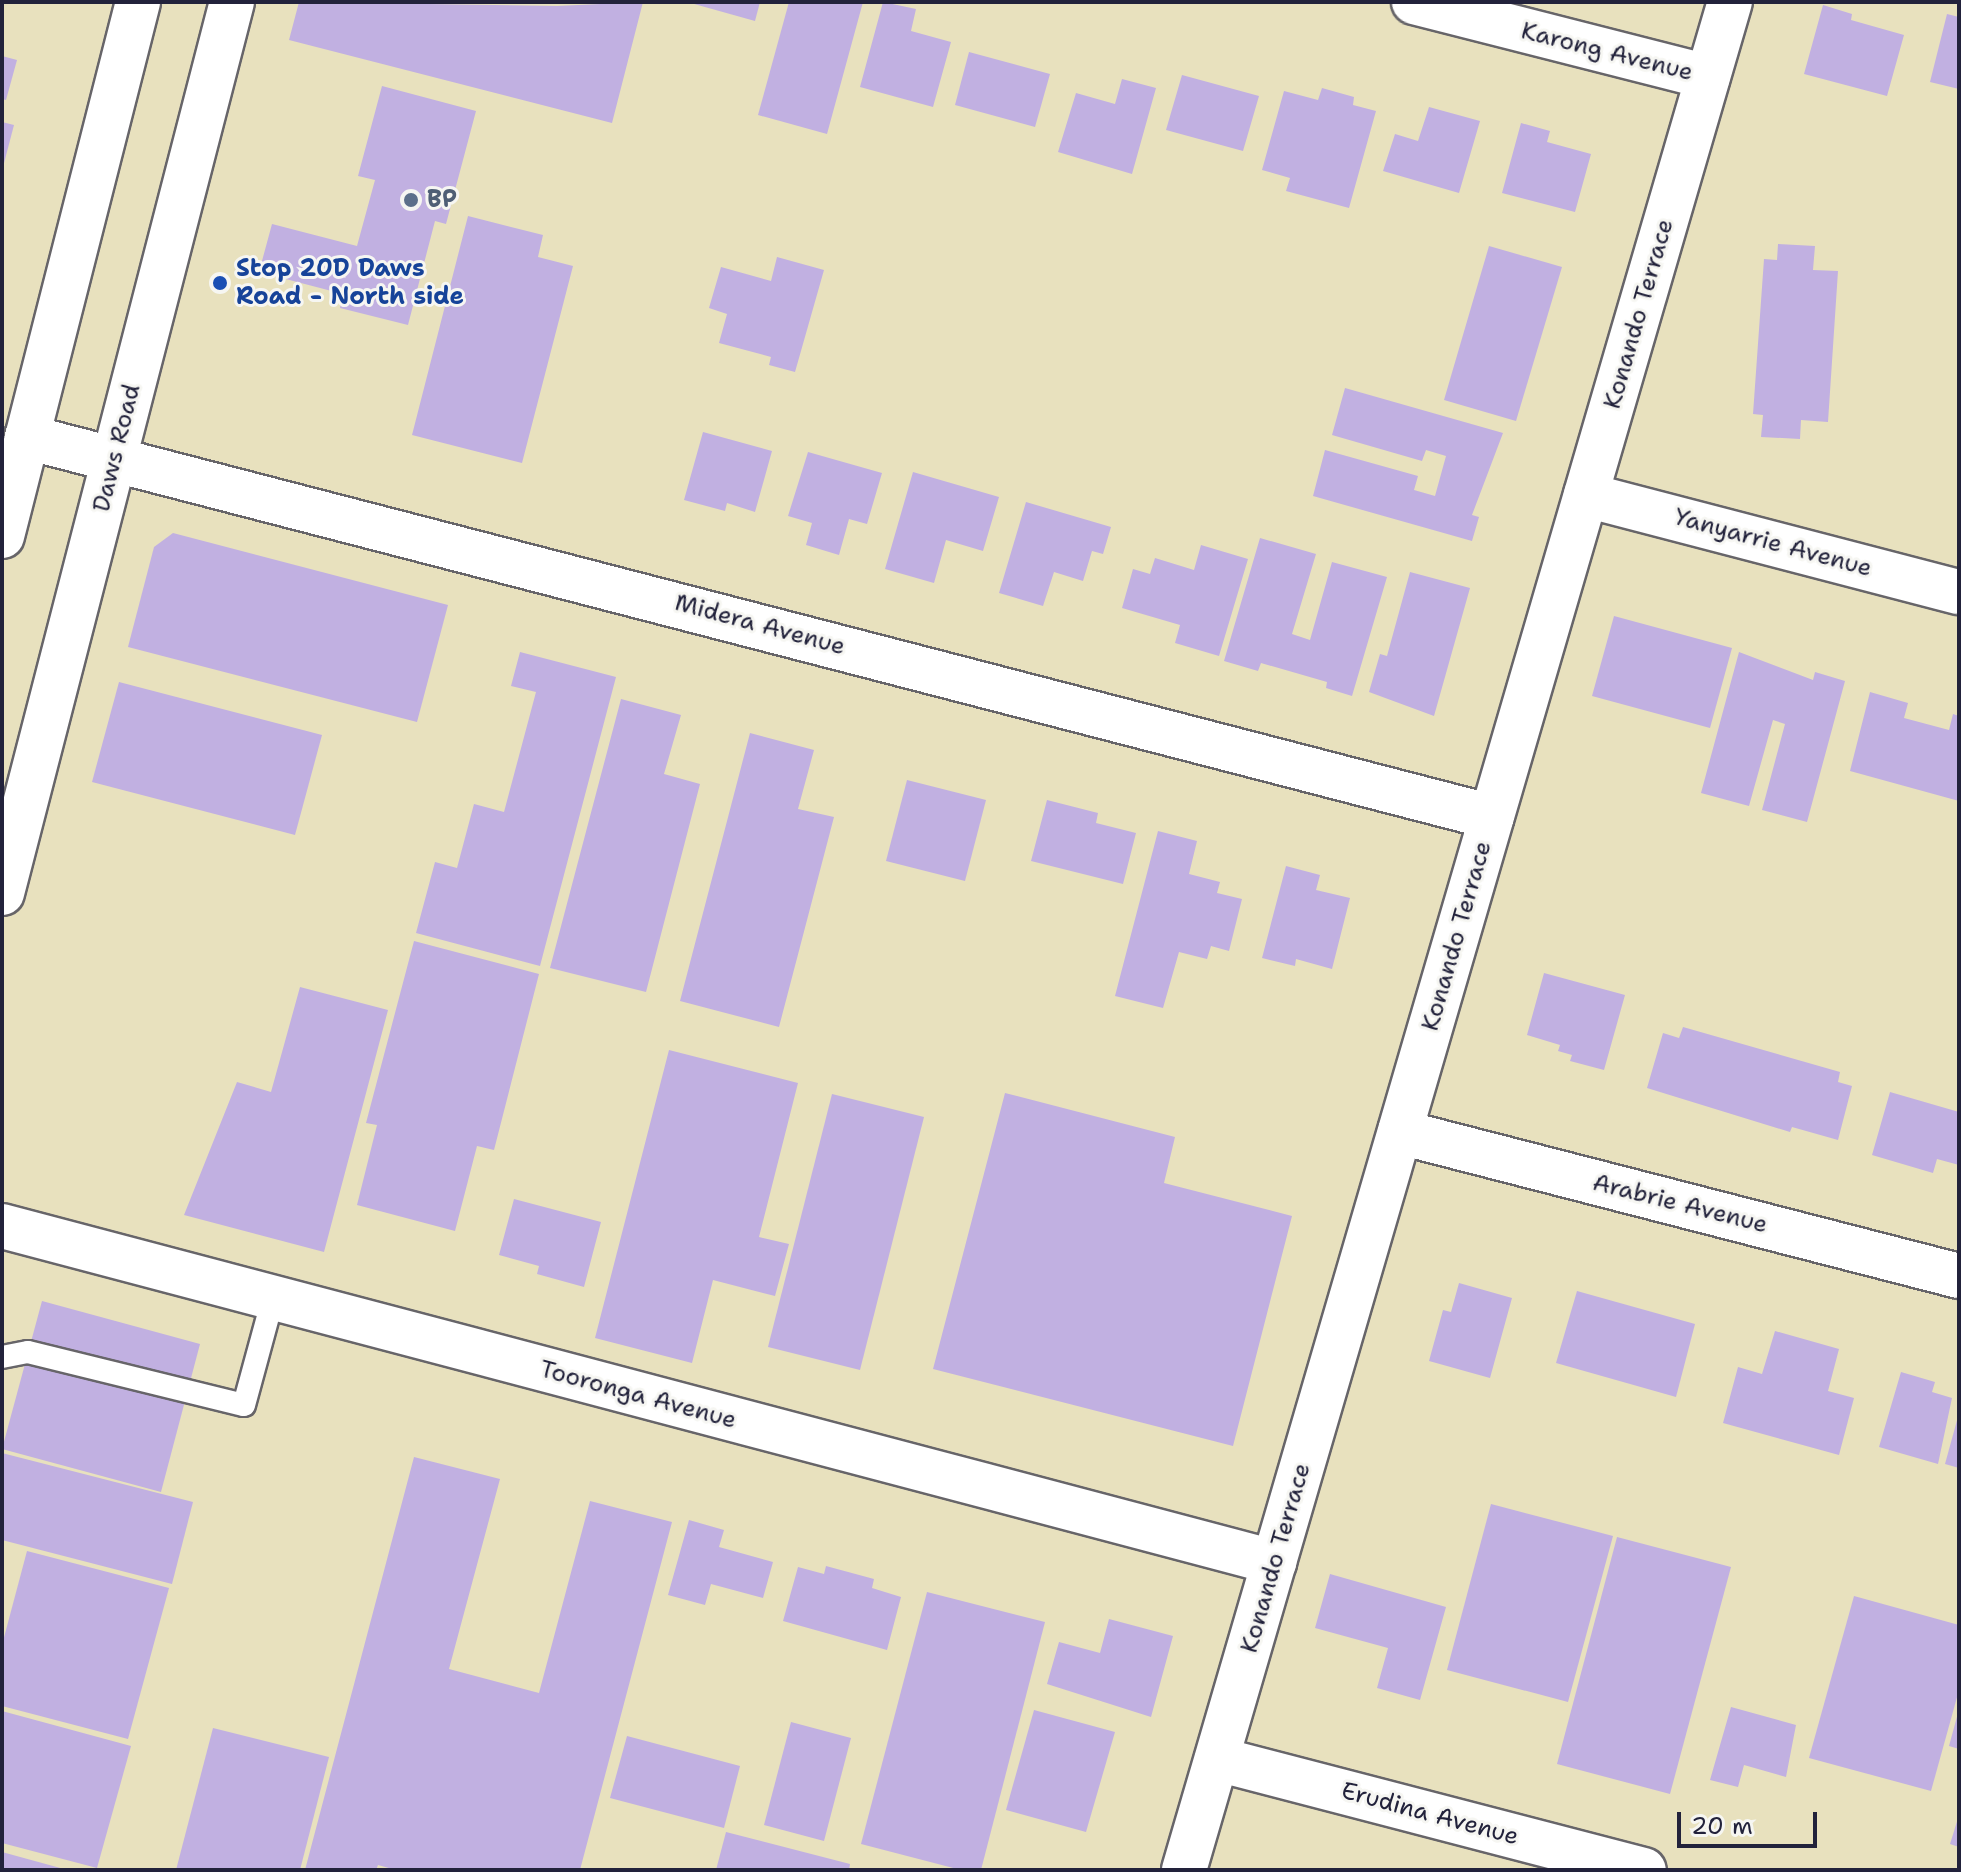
<!DOCTYPE html>
<html>
<head>
<meta charset="utf-8">
<style>
  body { margin:0 }
  #map { position:relative; width:1961px; height:1872px; overflow:hidden; background:#e8e1be; font-family:"Shantell Sans",sans-serif }
  div>[style] { position:absolute }
  .building>* { inset:0; background:#c1b0e1 }
  .roads { filter:drop-shadow(2px 0 #676569) drop-shadow(-2px 0 #676569) drop-shadow(0 2px #676569) drop-shadow(0 -2px #676569) }
  .service>* { height:22px; margin:-11px; padding:0 11px; transform-origin:11px; border-radius:11px; background:#fff }
  .minor>* { height:44px; margin:-22px; padding:0 22px; transform-origin:22px; border-radius:22px; background:#fff }
  .secondary>* { height:44px; margin:-22px; padding:0 22px; transform-origin:22px; border-radius:22px; background:#fff }
  .dots>* { width:22px; height:22px; translate:-50% -50%; box-sizing:border-box; border:4px solid #f6f6f2; border-radius:50% }
  span { translate:-50% -50%; white-space:nowrap; text-align:center; line-height:1.15; -webkit-text-stroke:6px #f6f6f2; paint-order:stroke }
  .street-label { font-size:24px; color:#22223b }
  .service-label { font-size:24px; color:#4e5e75; font-weight:700 }
  .left { translate:0 -50%; text-align:left }
  .transit-label { font-size:24px; color:#164399; font-weight:700 }
  .frame { position:absolute; inset:0; border:4px solid #22223b; pointer-events:none }
  .scale { position:absolute; left:1677px; top:1812px; width:140px; height:36px; box-sizing:border-box; border:4px solid #22223b; border-top:0; padding-left:10px; font-size:24px; line-height:28px; white-space:nowrap; color:#22223b; -webkit-text-stroke:6px #f6f6f2; paint-order:stroke }
</style>
</head>
<body>
<div id="map">
  <div class="building">
    <div style="clip-path:polygon(299px 2px,557px 6px,643px 2px,612px 123px,289px 40px)"></div>
    <div style="clip-path:polygon(687px 2px,760px 2px,755px 21px)"></div>
    <div style="clip-path:polygon(789px 2px,863px 2px,827px 134px,758px 115px)"></div>
    <div style="clip-path:polygon(883px 2px,916px 9px,911px 31px,951px 42px,933px 107px,860px 87px)"></div>
    <div style="clip-path:polygon(1823px 5px,1852px 14px,1851px 20px,1904px 35px,1887px 96px,1804px 74px)"></div>
    <div style="clip-path:polygon(1947px 14px,1959px 17px,1959px 89px,1930px 82px)"></div>
    <div style="clip-path:polygon(969px 52px,1050px 74px,1035px 127px,955px 105px)"></div>
    <div style="clip-path:polygon(2px 56px,17px 60px,6px 100px,2px 99px)"></div>
    <div style="clip-path:polygon(1182px 75px,1259px 96px,1243px 151px,1166px 130px)"></div>
    <div style="clip-path:polygon(1122px 79px,1156px 88px,1132px 174px,1058px 152px,1076px 93px,1115px 104px)"></div>
    <div style="clip-path:polygon(382px 86px,476px 111px,446px 224px,435px 221px,408px 325px,340px 308px,343px 294px,259px 272px,272px 224px,357px 246px,375px 180px,358px 176px)"></div>
    <div style="clip-path:polygon(1322px 88px,1354px 97px,1353px 105px,1376px 111px,1349px 208px,1286px 191px,1290px 178px,1262px 170px,1284px 91px,1318px 100px)"></div>
    <div style="clip-path:polygon(1429px 107px,1480px 121px,1459px 193px,1383px 171px,1395px 134px,1418px 141px)"></div>
    <div style="clip-path:polygon(2px 122px,14px 125px,3px 167px,2px 166px)"></div>
    <div style="clip-path:polygon(1521px 123px,1550px 131px,1547px 142px,1591px 154px,1575px 212px,1502px 193px)"></div>
    <div style="clip-path:polygon(468px 216px,543px 235px,538px 257px,573px 266px,522px 463px,412px 435px)"></div>
    <div style="clip-path:polygon(1778px 244px,1815px 246px,1813px 270px,1838px 271px,1828px 422px,1801px 420px,1800px 439px,1761px 437px,1763px 415px,1753px 414px,1764px 259px,1777px 260px)"></div>
    <div style="clip-path:polygon(1489px 246px,1562px 267px,1516px 421px,1444px 400px)"></div>
    <div style="clip-path:polygon(777px 257px,824px 270px,795px 372px,769px 365px,771px 357px,719px 343px,727px 314px,709px 308px,721px 267px,771px 281px)"></div>
    <div style="clip-path:polygon(1345px 388px,1503px 433px,1472px 515px,1479px 517px,1472px 541px,1313px 496px,1325px 450px,1418px 476px,1414px 490px,1435px 496px,1446px 456px,1426px 450px,1422px 461px,1332px 435px)"></div>
    <div style="clip-path:polygon(703px 432px,772px 451px,755px 512px,727px 503px,725px 511px,684px 500px)"></div>
    <div style="clip-path:polygon(808px 452px,882px 473px,867px 524px,849px 519px,839px 555px,806px 545px,812px 523px,788px 516px)"></div>
    <div style="clip-path:polygon(913px 472px,999px 497px,983px 551px,946px 540px,934px 583px,885px 569px)"></div>
    <div style="clip-path:polygon(1026px 502px,1111px 527px,1103px 554px,1092px 551px,1083px 581px,1054px 572px,1043px 606px,999px 593px)"></div>
    <div style="clip-path:polygon(173px 533px,448px 605px,417px 722px,128px 647px,154px 547px)"></div>
    <div style="clip-path:polygon(1260px 538px,1316px 554px,1292px 634px,1310px 640px,1332px 562px,1387px 577px,1352px 696px,1326px 688px,1327px 682px,1261px 663px,1258px 671px,1224px 661px)"></div>
    <div style="clip-path:polygon(1201px 545px,1248px 559px,1219px 656px,1175px 643px,1180px 625px,1122px 608px,1133px 569px,1150px 574px,1155px 558px,1194px 570px)"></div>
    <div style="clip-path:polygon(1410px 572px,1470px 588px,1434px 716px,1369px 692px,1380px 654px,1387px 656px)"></div>
    <div style="clip-path:polygon(1614px 616px,1732px 648px,1710px 728px,1592px 696px)"></div>
    <div style="clip-path:polygon(520px 652px,616px 677px,540px 966px,416px 933px,435px 862px,457px 868px,474px 804px,504px 812px,536px 692px,511px 686px)"></div>
    <div style="clip-path:polygon(1739px 652px,1813px 680px,1815px 672px,1845px 681px,1807px 822px,1762px 810px,1785px 724px,1773px 720px,1749px 806px,1701px 793px)"></div>
    <div style="clip-path:polygon(119px 682px,322px 735px,295px 835px,92px 782px)"></div>
    <div style="clip-path:polygon(1870px 692px,1908px 703px,1904px 718px,1949px 730px,1953px 714px,1959px 716px,1959px 801px,1850px 771px)"></div>
    <div style="clip-path:polygon(621px 699px,681px 715px,664px 774px,700px 784px,646px 992px,550px 968px)"></div>
    <div style="clip-path:polygon(750px 733px,814px 750px,798px 809px,834px 817px,779px 1027px,680px 1001px)"></div>
    <div style="clip-path:polygon(907px 780px,986px 800px,965px 881px,886px 861px)"></div>
    <div style="clip-path:polygon(1047px 800px,1098px 813px,1096px 823px,1136px 833px,1123px 884px,1031px 861px)"></div>
    <div style="clip-path:polygon(1158px 831px,1197px 841px,1189px 874px,1220px 882px,1217px 893px,1242px 899px,1229px 951px,1211px 946px,1207px 959px,1179px 952px,1163px 1008px,1115px 996px)"></div>
    <div style="clip-path:polygon(1286px 866px,1320px 875px,1316px 890px,1350px 898px,1332px 969px,1296px 959px,1295px 966px,1262px 958px)"></div>
    <div style="clip-path:polygon(414px 941px,539px 974px,494px 1150px,477px 1146px,455px 1231px,357px 1205px,377px 1125px,366px 1123px)"></div>
    <div style="clip-path:polygon(1544px 973px,1625px 995px,1604px 1070px,1570px 1061px,1572px 1055px,1558px 1051px,1560px 1045px,1527px 1035px)"></div>
    <div style="clip-path:polygon(300px 987px,388px 1010px,324px 1252px,184px 1215px,237px 1082px,271px 1092px)"></div>
    <div style="clip-path:polygon(1683px 1027px,1840px 1072px,1838px 1082px,1852px 1086px,1838px 1140px,1792px 1127px,1790px 1132px,1647px 1088px,1663px 1033px,1679px 1038px)"></div>
    <div style="clip-path:polygon(669px 1050px,798px 1083px,759px 1237px,789px 1244px,775px 1296px,713px 1280px,692px 1363px,595px 1338px)"></div>
    <div style="clip-path:polygon(1890px 1092px,1959px 1112px,1959px 1165px,1937px 1159px,1933px 1173px,1872px 1155px)"></div>
    <div style="clip-path:polygon(1005px 1093px,1175px 1137px,1164px 1183px,1292px 1216px,1233px 1446px,933px 1369px)"></div>
    <div style="clip-path:polygon(832px 1094px,924px 1117px,860px 1370px,768px 1347px)"></div>
    <div style="clip-path:polygon(514px 1199px,601px 1222px,584px 1287px,537px 1274px,539px 1266px,499px 1255px)"></div>
    <div style="clip-path:polygon(1459px 1283px,1512px 1298px,1490px 1378px,1429px 1361px,1443px 1310px,1451px 1312px)"></div>
    <div style="clip-path:polygon(1577px 1291px,1695px 1324px,1676px 1397px,1556px 1363px)"></div>
    <div style="clip-path:polygon(42px 1301px,200px 1344px,161px 1492px,2px 1449px)"></div>
    <div style="clip-path:polygon(1775px 1331px,1839px 1349px,1828px 1391px,1854px 1398px,1839px 1455px,1723px 1423px,1738px 1367px,1762px 1374px)"></div>
    <div style="clip-path:polygon(1901px 1372px,1935px 1382px,1932px 1392px,1952px 1398px,1938px 1464px,1879px 1447px)"></div>
    <div style="clip-path:polygon(1959px 1413px,1959px 1468px,1945px 1464px)"></div>
    <div style="clip-path:polygon(2px 1453px,193px 1502px,172px 1584px,2px 1540px)"></div>
    <div style="clip-path:polygon(414px 1457px,500px 1479px,449px 1669px,539px 1693px,590px 1501px,672px 1522px,580px 1870px,396px 1870px,378px 1865px,376px 1870px,305px 1870px)"></div>
    <div style="clip-path:polygon(1491px 1504px,1613px 1536px,1568px 1702px,1447px 1670px)"></div>
    <div style="clip-path:polygon(689px 1520px,724px 1530px,719px 1547px,773px 1562px,763px 1598px,711px 1584px,705px 1605px,668px 1595px)"></div>
    <div style="clip-path:polygon(1617px 1537px,1731px 1567px,1670px 1794px,1557px 1764px)"></div>
    <div style="clip-path:polygon(27px 1551px,169px 1588px,128px 1739px,2px 1706px,2px 1645px)"></div>
    <div style="clip-path:polygon(826px 1566px,874px 1579px,872px 1588px,901px 1597px,887px 1650px,783px 1621px,798px 1567px,824px 1574px)"></div>
    <div style="clip-path:polygon(1330px 1574px,1446px 1607px,1420px 1700px,1377px 1688px,1388px 1648px,1315px 1628px)"></div>
    <div style="clip-path:polygon(927px 1592px,1045px 1622px,981px 1870px,961px 1870px,861px 1844px)"></div>
    <div style="clip-path:polygon(1854px 1596px,1959px 1625px,1959px 1690px,1931px 1791px,1809px 1758px)"></div>
    <div style="clip-path:polygon(1109px 1619px,1173px 1636px,1151px 1717px,1047px 1684px,1059px 1642px,1100px 1653px)"></div>
    <div style="clip-path:polygon(1731px 1707px,1796px 1725px,1786px 1777px,1744px 1765px,1738px 1787px,1710px 1780px)"></div>
    <div style="clip-path:polygon(1034px 1710px,1115px 1732px,1086px 1832px,1006px 1810px)"></div>
    <div style="clip-path:polygon(2px 1711px,131px 1746px,97px 1868px,2px 1843px)"></div>
    <div style="clip-path:polygon(1958px 1713px,1959px 1713px,1959px 1749px,1949px 1746px)"></div>
    <div style="clip-path:polygon(791px 1722px,851px 1738px,824px 1841px,764px 1825px)"></div>
    <div style="clip-path:polygon(213px 1728px,329px 1757px,300px 1870px,176px 1870px)"></div>
    <div style="clip-path:polygon(627px 1736px,740px 1766px,724px 1828px,610px 1798px)"></div>
    <div style="clip-path:polygon(1959px 1815px,1959px 1847px,1950px 1844px)"></div>
    <div style="clip-path:polygon(726px 1832px,850px 1864px,849px 1870px,716px 1870px)"></div>
    <div style="clip-path:polygon(2px 1852px,64px 1869px,64px 1870px,2px 1870px)"></div>
  </div>
  <div class="roads">
    <div class="service">
      <div style="left:2px;top:1357px;width:26px;rotate:-11deg"></div>
      <div style="left:28px;top:1352px;width:222px;rotate:13.8deg"></div>
      <div style="left:244px;top:1405px;width:111px;rotate:-74.8deg"></div>
    </div>
    <div class="minor">
      <div style="left:1414px;top:2px;width:303px;rotate:14.3deg"></div>
      <div style="left:27px;top:437px;width:1513px;rotate:14.54deg"></div>
      <div style="left:1586px;top:495px;width:385px;rotate:14.6deg"></div>
      <div style="left:1400px;top:1132px;width:577px;rotate:14.45deg"></div>
      <div style="left:2px;top:1226px;width:1316px;rotate:14.8deg"></div>
      <div style="left:1217px;top:1759px;width:441px;rotate:14.6deg"></div>
      <div style="left:1184px;top:1870px;width:1946px;rotate:-73.71deg"></div>
    </div>
    <div class="secondary">
      <div style="left:2px;top:536px;width:551px;rotate:-75.71deg"></div>
      <div style="left:2px;top:893px;width:920px;rotate:-75.53deg"></div>
    </div>
  </div>
  <div class="dots">
    <div style="left:411px;top:200px;background:#5c6f8a"></div>
    <div style="left:220px;top:283px;background:#1a4fb4"></div>
  </div>
  <div class="street-label">
    <span style="left:1607px;top:52px;rotate:14deg">Karong Avenue</span>
    <span style="left:1639px;top:314px;rotate:-74deg">Konando Terrace</span>
    <span style="left:117px;top:448px;rotate:-76deg">Daws Road</span>
    <span style="left:1773px;top:543px;rotate:15deg">Yanyarrie Avenue</span>
    <span style="left:760px;top:625px;rotate:15deg">Midera Avenue</span>
    <span style="left:1457px;top:936px;rotate:-74deg">Konando Terrace</span>
    <span style="left:1680px;top:1204px;rotate:14deg">Arabrie Avenue</span>
    <span style="left:638px;top:1395px;rotate:15deg">Tooronga Avenue</span>
    <span style="left:1276px;top:1558px;rotate:-74deg">Konando Terrace</span>
    <span style="left:1430px;top:1814px;rotate:15deg">Erudina Avenue</span>
  </div>
  <div class="service-label">
    <span class="left" style="left:427px;top:200px">BP</span>
  </div>
  <div class="transit-label">
    <span class="left" style="left:236px;top:283px">Stop 20D Daws<br>Road - North side</span>
  </div>
  <div class="frame"></div>
  <div class="scale">20 m</div>
</div>
</body>
</html>
